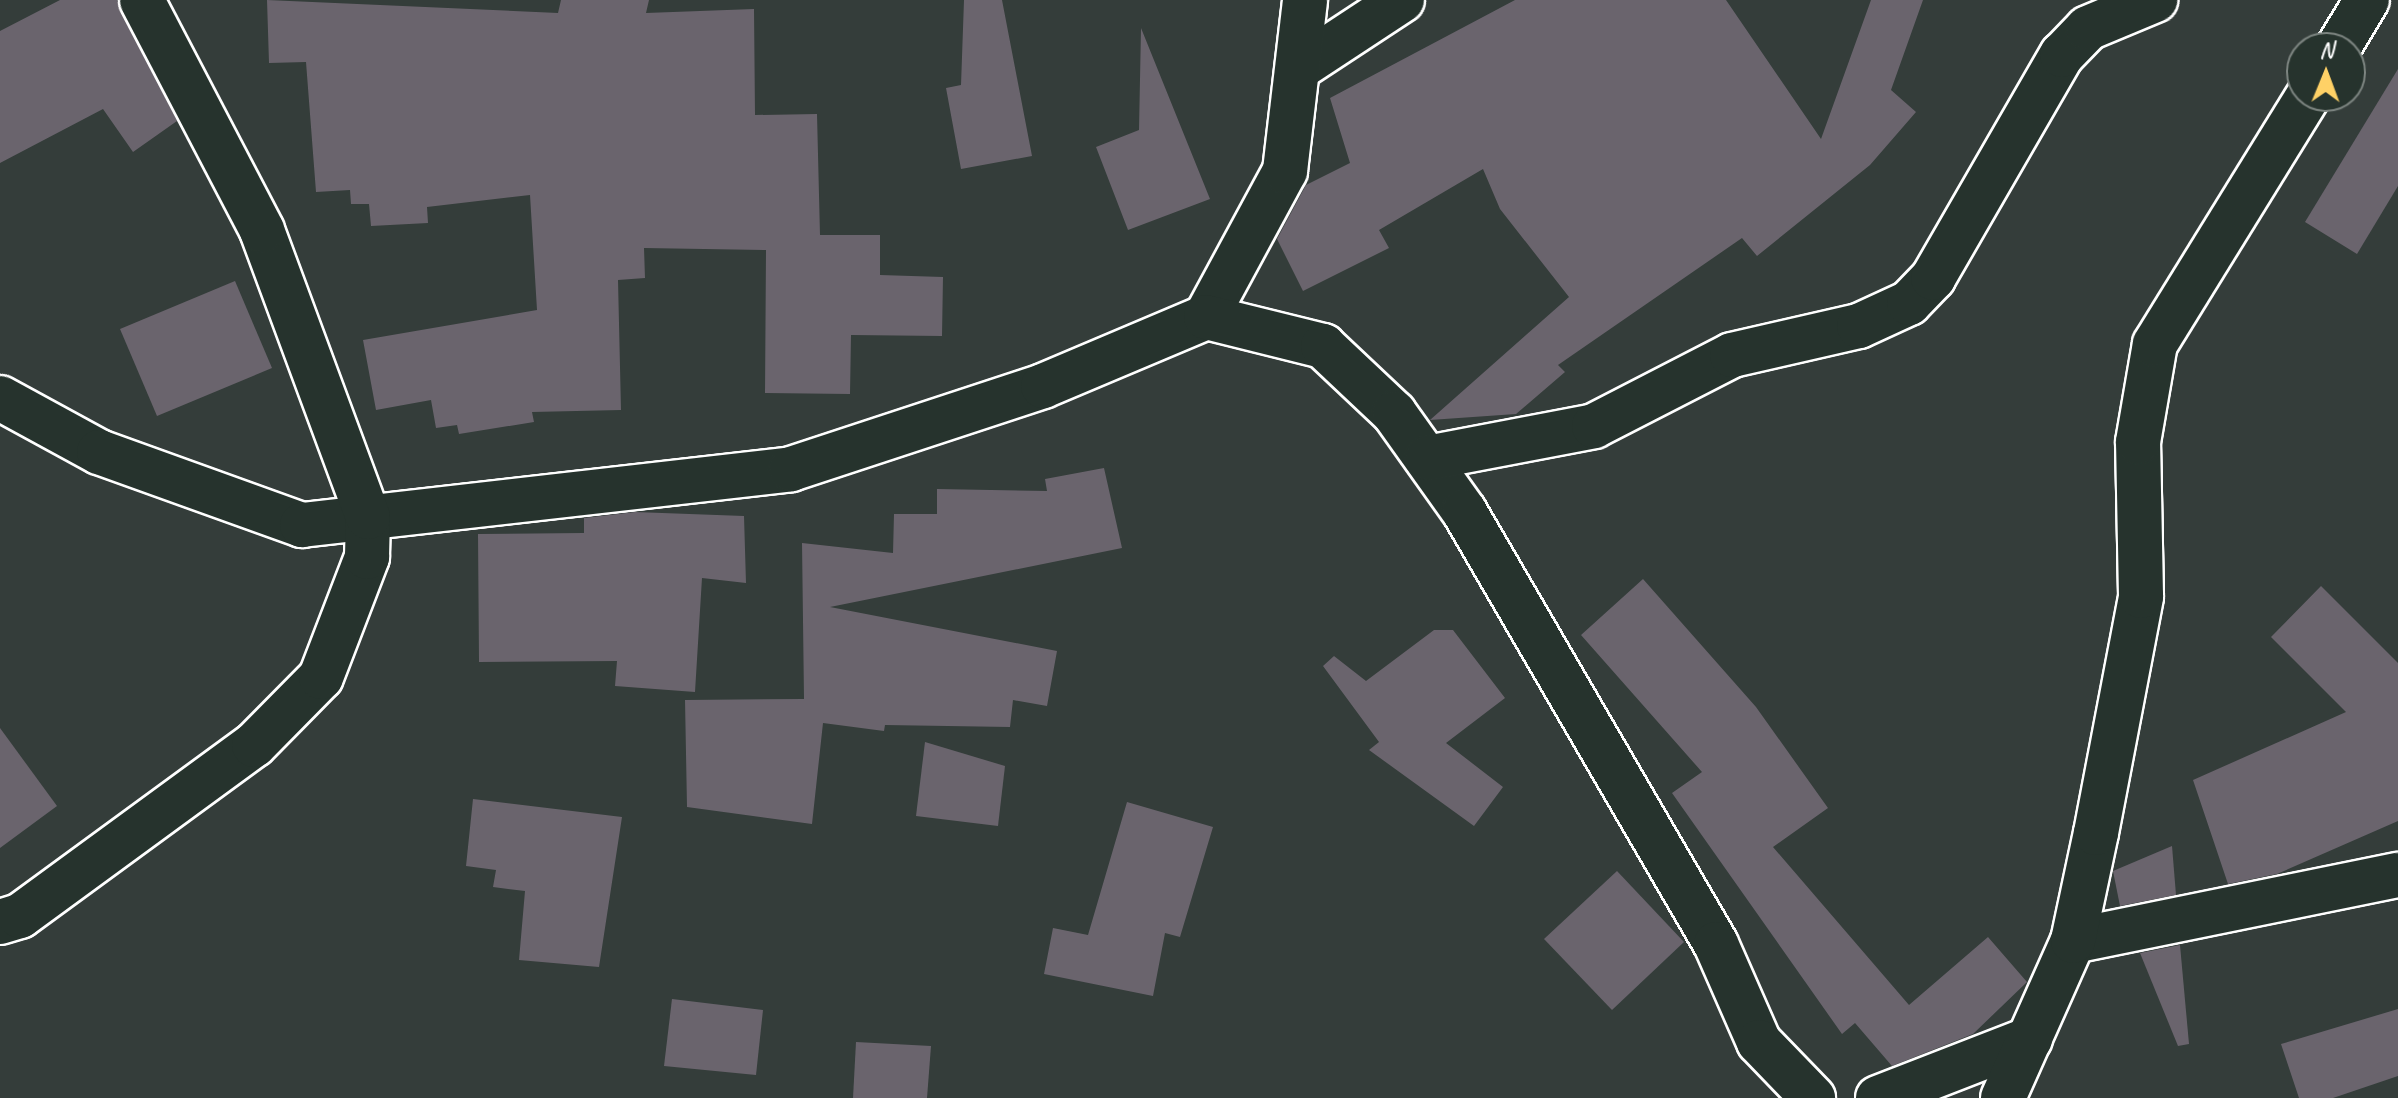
<!DOCTYPE html>
<html>
<head>
<meta charset="utf-8">
<style>
  body { margin:0 }
  #map { position:relative; width:2398px; height:1098px; overflow:hidden; background:#343d3a; font-family:Caveat,sans-serif }
  div>[style] { position:absolute }
  .building>* { inset:0; background:#6a646d }
  .roads { filter:drop-shadow(2px 0 #fff) drop-shadow(-2px 0 #fff) drop-shadow(0 2px #fff) drop-shadow(0 -2px #fff) }
  .street>* { height:44px; margin:-22px; padding:0 22px; transform-origin:22px; border-radius:22px; background:#26332d }
  span { translate:-50% -50%; white-space:nowrap; text-align:center; line-height:1.15; -webkit-text-stroke:7px #26332d; paint-order:stroke }
  .north { position:absolute; left:2286px; top:32px; width:80px; height:80px; box-sizing:border-box; background:#26332d; border:2px solid #7d8581; border-radius:50%; rotate:1deg; font-size:22px; font-weight:700; line-height:32px; text-align:center; color:#fff }
  .north::after { content:''; display:block; margin:auto; width:28px; height:36px; background:#ffd166; clip-path:polygon(50% 0,100% 100%,50% 72%,0 100%) }
</style>
</head>
<body>
<div id="map">
  <div class="building">
    <div style="clip-path:polygon(60px 0,117px 0,177px 121px,133px 152px,103px 109px,0 163px,0 31px)"></div>
    <div style="clip-path:polygon(267px 0,558px 13px,561px 0,649px 0,646px 13px,754px 9px,755px 115px,817px 114px,820px 235px,880px 235px,880px 275px,943px 277px,942px 336px,851px 335px,850px 394px,765px 393px,766px 250px,644px 248px,645px 278px,618px 280px,621px 410px,532px 412px,534px 422px,459px 434px,457px 425px,436px 428px,431px 400px,376px 410px,363px 340px,537px 310px,530px 195px,427px 207px,428px 223px,371px 226px,369px 204px,351px 204px,350px 190px,316px 192px,306px 62px,269px 63px)"></div>
    <div style="clip-path:polygon(964px 0,1002px 0,1032px 156px,961px 169px,946px 88px,961px 85px)"></div>
    <div style="clip-path:polygon(1515px 0,1726px 0,1821px 139px,1871px 0,1923px 0,1891px 90px,1916px 112px,1870px 165px,1757px 256px,1742px 238px,1558px 365px,1565px 372px,1516px 414px,1430px 420px,1569px 297px,1500px 209px,1483px 169px,1379px 230px,1389px 248px,1303px 291px,1277px 239px,1306px 185px,1350px 163px,1330px 98px)"></div>
    <div style="clip-path:polygon(1141px 28px,1210px 199px,1128px 230px,1096px 147px,1139px 130px)"></div>
    <div style="clip-path:polygon(2398px 69px,2398px 186px,2357px 254px,2305px 222px)"></div>
    <div style="clip-path:polygon(235px 281px,272px 368px,157px 416px,120px 329px)"></div>
    <div style="clip-path:polygon(1104px 468px,1122px 548px,830px 607px,1057px 651px,1047px 706px,1013px 700px,1010px 727px,885px 725px,884px 731px,823px 723px,812px 824px,687px 807px,685px 700px,804px 699px,802px 543px,893px 553px,894px 514px,937px 514px,937px 489px,1047px 491px,1045px 479px)"></div>
    <div style="clip-path:polygon(635px 512px,744px 516px,746px 583px,702px 578px,695px 692px,615px 686px,617px 661px,479px 662px,478px 534px,584px 533px,584px 518px)"></div>
    <div style="clip-path:polygon(1643px 579px,1756px 707px,1828px 808px,1773px 847px,1909px 1005px,1988px 937px,2027px 982px,1973px 1034px,1892px 1066px,1855px 1023px,1842px 1034px,1672px 793px,1702px 772px,1581px 635px)"></div>
    <div style="clip-path:polygon(2321px 586px,2398px 663px,2398px 821px,2277px 874px,2228px 884px,2193px 780px,2346px 712px,2271px 637px)"></div>
    <div style="clip-path:polygon(1434px 630px,1453px 630px,1505px 698px,1446px 743px,1503px 787px,1474px 826px,1369px 750px,1379px 742px,1323px 666px,1334px 656px,1366px 681px)"></div>
    <div style="clip-path:polygon(0 728px,57px 806px,0 848px)"></div>
    <div style="clip-path:polygon(925px 742px,1005px 766px,998px 826px,916px 816px)"></div>
    <div style="clip-path:polygon(473px 799px,622px 817px,599px 967px,519px 960px,525px 891px,493px 887px,496px 870px,466px 866px)"></div>
    <div style="clip-path:polygon(1127px 802px,1213px 827px,1180px 937px,1165px 933px,1153px 996px,1044px 974px,1053px 928px,1088px 935px)"></div>
    <div style="clip-path:polygon(2172px 846px,2176px 895px,2120px 906px,2113px 871px)"></div>
    <div style="clip-path:polygon(1617px 871px,1684px 942px,1612px 1010px,1544px 939px)"></div>
    <div style="clip-path:polygon(2180px 945px,2189px 1044px,2178px 1046px,2140px 953px)"></div>
    <div style="clip-path:polygon(672px 999px,763px 1010px,756px 1075px,664px 1066px)"></div>
    <div style="clip-path:polygon(2398px 1009px,2398px 1076px,2333px 1098px,2299px 1098px,2281px 1044px)"></div>
    <div style="clip-path:polygon(856px 1042px,931px 1046px,927px 1098px,853px 1098px)"></div>
  </div>
  <div class="roads">
    <div class="street">
      <div style="left:2338px;top:48px;width:56px;rotate:-58.9deg"></div>
      <div style="left:1300px;top:67px;width:122px;rotate:-33.3deg"></div>
      <div style="left:1206px;top:317px;width:166px;rotate:-61.6deg"></div>
      <div style="left:1285px;top:171px;width:172px;rotate:-83.3deg"></div>
      <div style="left:0;top:398px;width:113px;rotate:28.6deg"></div>
      <div style="left:99px;top:452px;width:216px;rotate:19.8deg"></div>
      <div style="left:302px;top:525px;width:492px;rotate:-6.5deg"></div>
      <div style="left:791px;top:469px;width:265px;rotate:-18.2deg"></div>
      <div style="left:1043px;top:386px;width:177px;rotate:-22.9deg"></div>
      <div style="left:1206px;top:317px;width:121px;rotate:13.9deg"></div>
      <div style="left:1323px;top:346px;width:98px;rotate:43.3deg"></div>
      <div style="left:1394px;top:413px;width:120px;rotate:54.5deg"></div>
      <div style="left:1464px;top:511px;width:501px;rotate:59.8deg"></div>
      <div style="left:1716px;top:944px;width:107px;rotate:66.3deg"></div>
      <div style="left:1759px;top:1042px;width:78px;rotate:46deg"></div>
      <div style="left:1427px;top:458px;width:170px;rotate:-10.8deg"></div>
      <div style="left:1594px;top:426px;width:155px;rotate:-27.2deg"></div>
      <div style="left:1732px;top:355px;width:130px;rotate:-12.9deg"></div>
      <div style="left:1859px;top:326px;width:55px;rotate:-24.7deg"></div>
      <div style="left:1909px;top:303px;width:35px;rotate:-46deg"></div>
      <div style="left:1933px;top:278px;width:258px;rotate:-60deg"></div>
      <div style="left:2062px;top:55px;width:37px;rotate:-46deg"></div>
      <div style="left:2088px;top:28px;width:73px;rotate:-22.7deg"></div>
      <div style="left:0;top:922px;width:21px;rotate:-17deg"></div>
      <div style="left:20px;top:916px;width:290px;rotate:-36.2deg"></div>
      <div style="left:254px;top:745px;width:95px;rotate:-45.4deg"></div>
      <div style="left:321px;top:677px;width:129px;rotate:-69deg"></div>
      <div style="left:367px;top:557px;width:40px;rotate:-88.6deg"></div>
      <div style="left:368px;top:517px;width:306px;rotate:-110.3deg"></div>
      <div style="left:262px;top:230px;width:259px;rotate:-117.6deg"></div>
      <div style="left:2073px;top:941px;width:332px;rotate:-11.5deg"></div>
      <div style="left:1878px;top:1098px;width:163px;rotate:-21.2deg"></div>
      <div style="left:2003px;top:1098px;width:172px;rotate:-66deg"></div>
      <div style="left:2073px;top:941px;width:110px;rotate:-78deg"></div>
      <div style="left:2096px;top:833px;width:241px;rotate:-79.2deg"></div>
      <div style="left:2141px;top:596px;width:154px;rotate:-91.1deg"></div>
      <div style="left:2138px;top:442px;width:99px;rotate:-80.2deg"></div>
      <div style="left:2155px;top:344px;width:291px;rotate:-58.3deg"></div>
    </div>
  </div>
  <div class="north">N</div>
</div>
</body>
</html>
